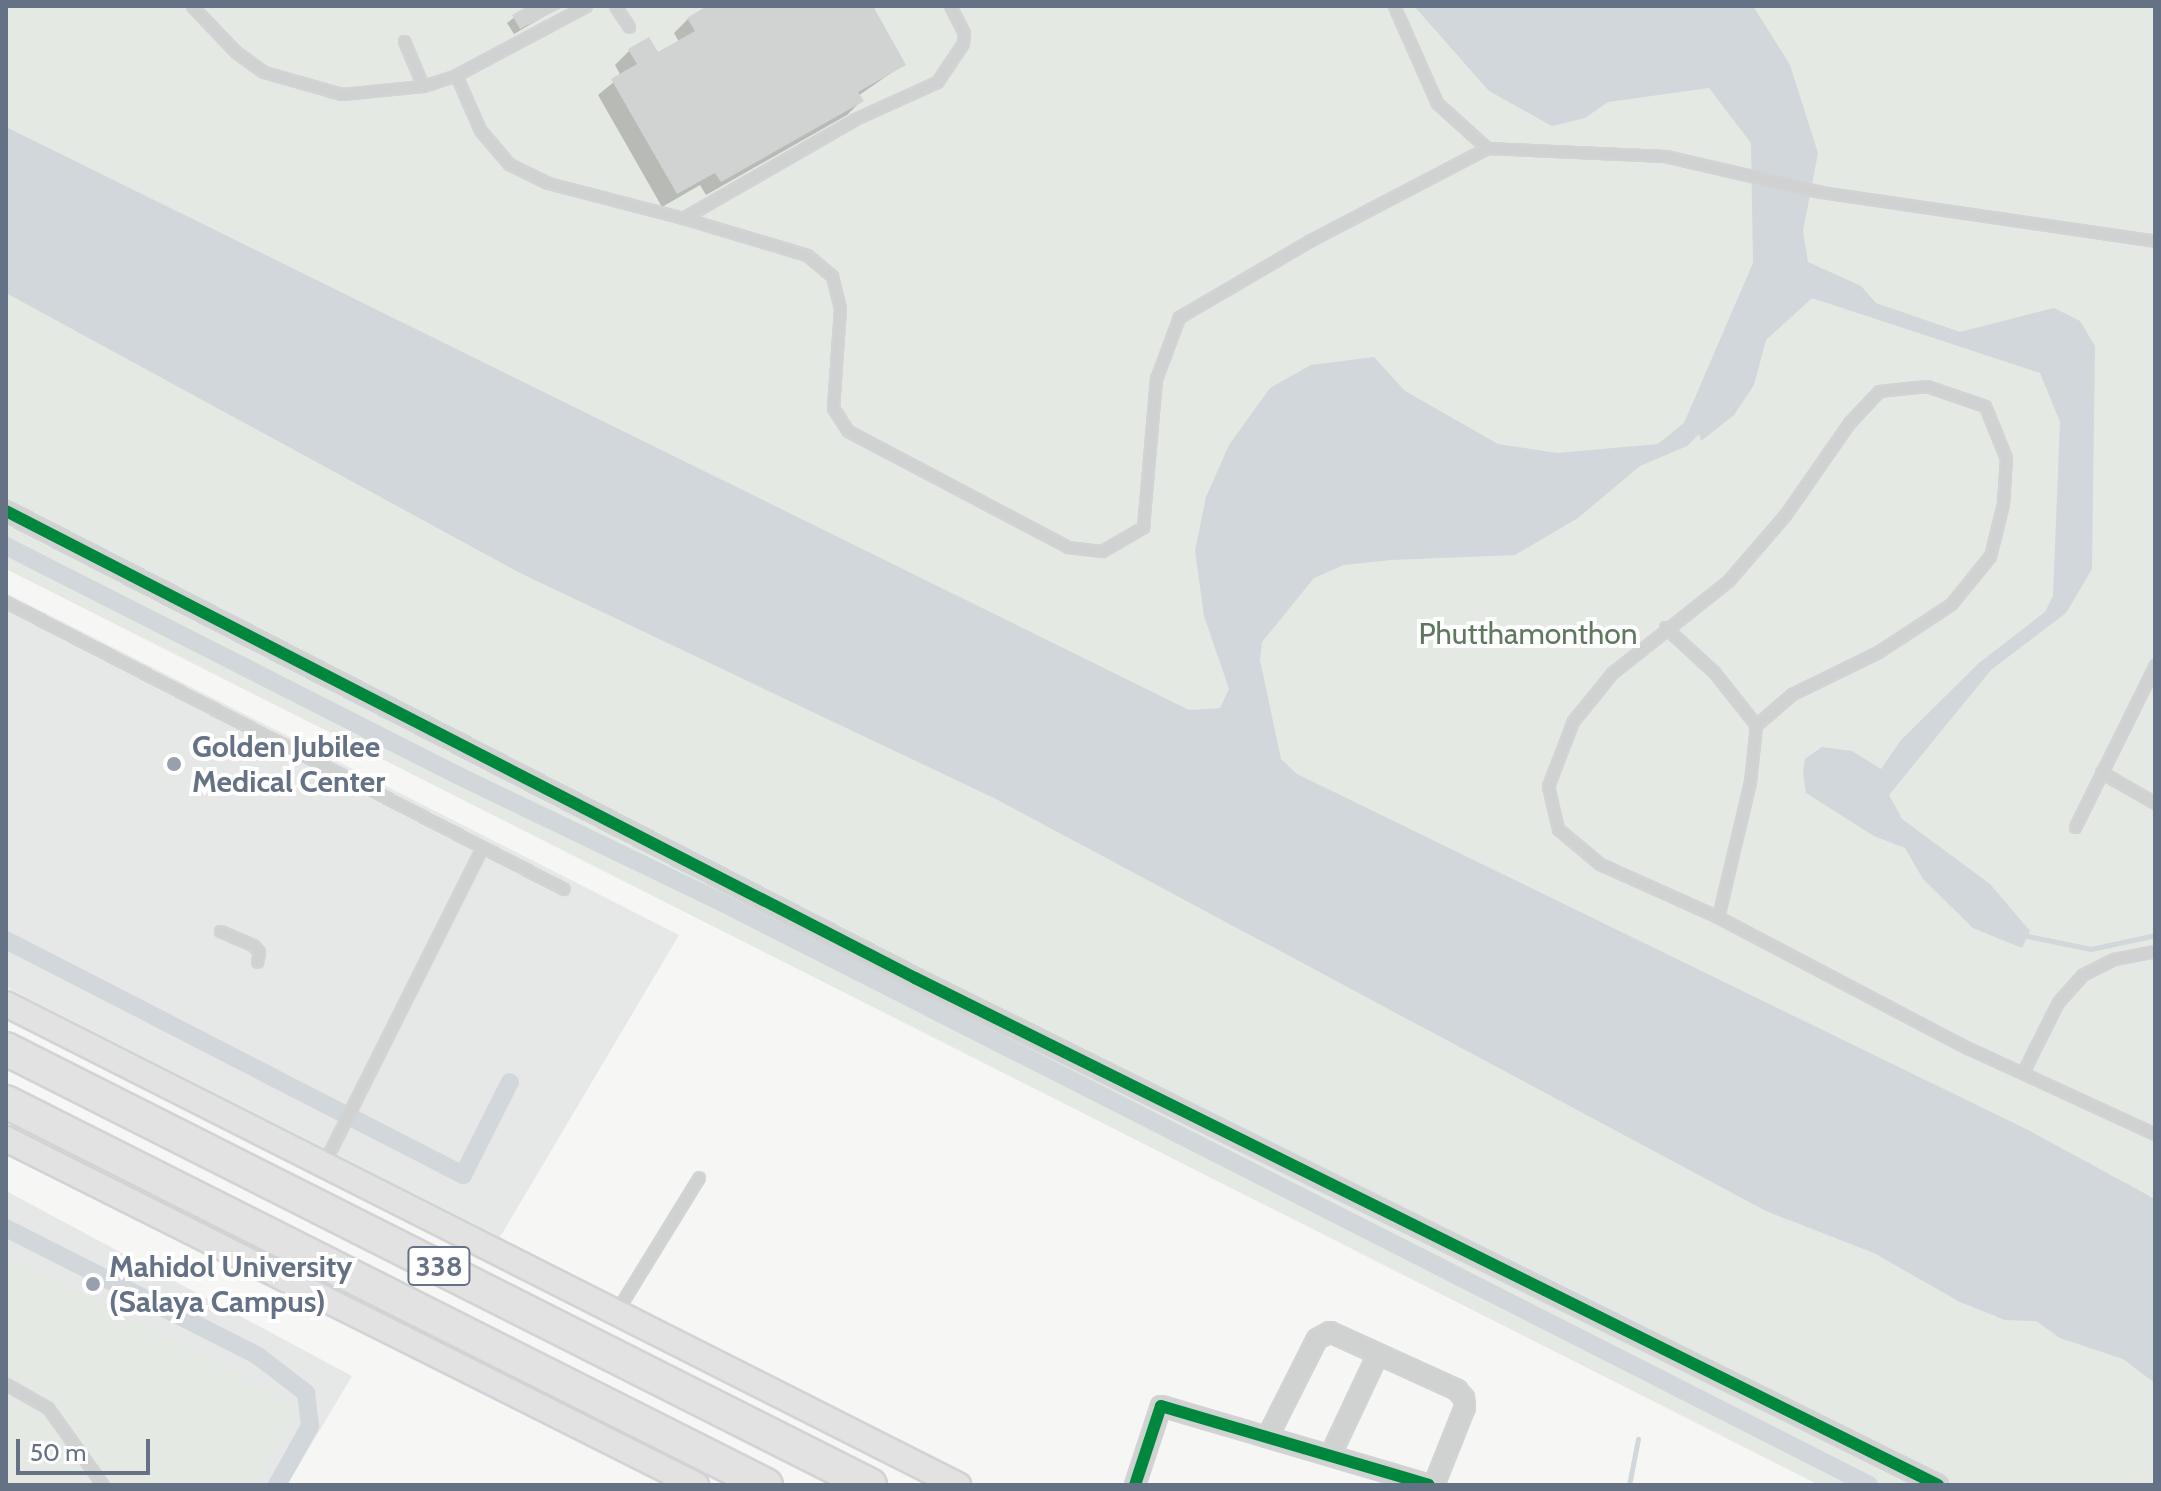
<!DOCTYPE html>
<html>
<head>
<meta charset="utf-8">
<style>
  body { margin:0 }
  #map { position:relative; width:2161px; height:1491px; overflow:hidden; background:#f6f6f5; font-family:Cabin,sans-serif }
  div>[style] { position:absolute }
  .built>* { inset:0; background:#e6e7e7 }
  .green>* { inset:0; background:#e5e9e3 }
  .water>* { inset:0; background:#d1d7db }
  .shadow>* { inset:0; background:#0003 }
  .stream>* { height:5px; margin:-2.5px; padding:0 2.5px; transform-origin:2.5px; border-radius:2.5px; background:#d1d7db }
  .canal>* { height:18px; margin:-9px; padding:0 9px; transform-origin:9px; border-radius:9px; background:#d1d7db }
  .building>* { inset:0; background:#d1d3d3 }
  .roads { filter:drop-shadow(2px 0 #d1d3d4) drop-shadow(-2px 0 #d1d3d4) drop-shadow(0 2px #d1d3d4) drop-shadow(0 -2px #d1d3d4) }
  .lane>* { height:9px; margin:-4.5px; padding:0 4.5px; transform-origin:4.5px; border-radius:4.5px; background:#d0d1d1 }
  .street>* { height:18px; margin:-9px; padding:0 9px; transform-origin:9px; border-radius:9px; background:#d0d1d1 }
  .secondary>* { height:24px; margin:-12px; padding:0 12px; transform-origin:12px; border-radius:12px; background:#e2e2e3 }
  .highway>* { height:32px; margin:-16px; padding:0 16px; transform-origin:16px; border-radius:16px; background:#e2e2e3 }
  .cycleway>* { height:12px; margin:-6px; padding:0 6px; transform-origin:6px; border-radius:6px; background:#00873e }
  .dots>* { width:22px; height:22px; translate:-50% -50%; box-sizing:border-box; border:4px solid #fff; border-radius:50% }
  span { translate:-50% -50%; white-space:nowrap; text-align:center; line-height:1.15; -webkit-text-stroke:8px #fff; paint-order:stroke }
  .shield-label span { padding:2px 6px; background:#fff; border:2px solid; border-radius:6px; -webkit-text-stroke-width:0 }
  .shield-label { font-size:28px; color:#657286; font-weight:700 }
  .park-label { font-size:30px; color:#617860 }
  .poi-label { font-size:30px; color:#657286; font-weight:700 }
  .left { translate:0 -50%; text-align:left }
  .frame { position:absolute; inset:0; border:8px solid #657286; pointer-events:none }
  .scale { position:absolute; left:16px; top:1439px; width:134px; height:36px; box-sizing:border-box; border:4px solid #657286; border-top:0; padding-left:10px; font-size:24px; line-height:28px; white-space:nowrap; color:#657286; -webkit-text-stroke:6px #fff; paint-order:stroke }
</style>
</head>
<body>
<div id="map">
  <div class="built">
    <div style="clip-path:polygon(6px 593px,679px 935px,500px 1237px,6px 987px)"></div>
    <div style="clip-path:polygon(6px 1191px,352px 1376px,287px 1485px,6px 1485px)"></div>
  </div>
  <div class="green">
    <div style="clip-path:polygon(6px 6px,2155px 6px,2155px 1485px,1819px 1485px,6px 569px)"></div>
    <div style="clip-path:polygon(6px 1255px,298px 1406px,257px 1485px,6px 1485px)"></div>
  </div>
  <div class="water">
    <div style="clip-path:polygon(1414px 6px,1753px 6px,1790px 65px,1818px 153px,1803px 231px,1808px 262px,1861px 286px,1876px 303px,1960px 332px,2054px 308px,2080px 321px,2095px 346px,2092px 569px,2066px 613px,1991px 670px,1889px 795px,1902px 819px,1990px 884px,2030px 931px,2022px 948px,1973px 928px,1923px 879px,1905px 848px,1874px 836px,1806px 793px,1803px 773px,1805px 759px,1822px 747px,1852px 751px,1881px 769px,1901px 740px,1979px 663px,2045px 612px,2053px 596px,2060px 422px,2040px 373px,1812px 298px,1766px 340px,1754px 385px,1734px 415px,1701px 441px,1699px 434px,1687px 446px,1640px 466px,1578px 518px,1515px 555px,1391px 560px,1344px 565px,1314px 578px,1262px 642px,1260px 660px,1281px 759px,1297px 774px,2028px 1130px,2155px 1199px,2155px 1383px,2123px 1359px,2060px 1338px,2036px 1321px,2005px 1320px,1960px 1302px,1874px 1253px,1766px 1211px,996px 799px,520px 573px,6px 293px,6px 127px,1189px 710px,1220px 708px,1229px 689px,1204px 616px,1195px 551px,1206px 497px,1229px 445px,1270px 388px,1311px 365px,1374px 357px,1405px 391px,1498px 444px,1557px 453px,1658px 444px,1684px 423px,1753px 263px,1751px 143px,1709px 88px,1608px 102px,1585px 118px,1552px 126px,1489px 91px)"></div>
  </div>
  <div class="shadow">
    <div style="clip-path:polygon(529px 6px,555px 10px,514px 34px,507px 23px)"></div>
    <div style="clip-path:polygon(711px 6px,870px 6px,904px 64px,858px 96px,861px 101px,847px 115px,706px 195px,700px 185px,662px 207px,598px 95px,621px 76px,615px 65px,629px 51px,657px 55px,679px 42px,674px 33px,688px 19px)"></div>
  </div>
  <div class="stream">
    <div style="left:2027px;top:936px;width:65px;rotate:11.5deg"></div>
    <div style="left:2091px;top:949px;width:66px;rotate:-12.3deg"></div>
    <div style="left:1629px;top:1485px;width:47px;rotate:-78.9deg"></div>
  </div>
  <div class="canal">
    <div style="left:6px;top:546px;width:506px;rotate:26.92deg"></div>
    <div style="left:457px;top:775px;width:295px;rotate:25.7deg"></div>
    <div style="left:723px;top:903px;width:1285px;rotate:26.92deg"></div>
    <div style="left:6px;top:940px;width:514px;rotate:27.21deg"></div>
    <div style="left:463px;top:1175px;width:104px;rotate:-63.2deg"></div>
    <div style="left:6px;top:1228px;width:283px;rotate:26.9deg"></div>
    <div style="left:258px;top:1356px;width:61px;rotate:37.6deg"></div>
    <div style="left:306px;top:1393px;width:33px;rotate:83deg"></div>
    <div style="left:310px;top:1426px;width:68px;rotate:119.2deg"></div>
  </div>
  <div class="building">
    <div style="clip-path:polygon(528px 6px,565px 6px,520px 29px,512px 15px)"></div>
    <div style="clip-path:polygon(707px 6px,873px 6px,906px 65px,858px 92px,864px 101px,721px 182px,715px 173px,677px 194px,611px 79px,637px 64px,628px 49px,649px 37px,658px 52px,695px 31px,687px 18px)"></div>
  </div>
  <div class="roads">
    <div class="lane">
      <div style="left:192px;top:6px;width:64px;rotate:46.3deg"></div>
      <div style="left:236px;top:52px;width:34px;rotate:36deg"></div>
      <div style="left:264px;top:72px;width:81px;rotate:15.8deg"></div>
      <div style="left:342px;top:94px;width:81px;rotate:-5.6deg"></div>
      <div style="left:423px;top:86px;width:35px;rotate:-18deg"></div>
      <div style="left:456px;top:75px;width:147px;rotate:-28deg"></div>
      <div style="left:615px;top:6px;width:25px;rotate:56deg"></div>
      <div style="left:1394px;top:6px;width:106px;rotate:66.1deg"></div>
      <div style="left:1437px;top:103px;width:67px;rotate:42deg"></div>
      <div style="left:1487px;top:148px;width:178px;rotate:2.6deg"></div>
      <div style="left:1665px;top:156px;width:160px;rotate:13deg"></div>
      <div style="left:1821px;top:192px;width:338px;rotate:8.3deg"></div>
      <div style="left:404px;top:41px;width:49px;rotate:67.1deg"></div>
      <div style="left:456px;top:75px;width:60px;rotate:66.4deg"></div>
      <div style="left:480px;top:130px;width:45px;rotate:49.5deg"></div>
      <div style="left:509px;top:164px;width:43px;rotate:26deg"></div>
      <div style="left:548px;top:183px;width:139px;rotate:14.5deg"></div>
      <div style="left:683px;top:218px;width:198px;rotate:-29.9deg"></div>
      <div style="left:855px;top:119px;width:90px;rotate:-24.3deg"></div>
      <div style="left:937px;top:82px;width:47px;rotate:-56.3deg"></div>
      <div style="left:963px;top:43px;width:10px;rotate:-84deg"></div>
      <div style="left:964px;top:33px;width:30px;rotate:-117deg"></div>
      <div style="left:683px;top:218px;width:129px;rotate:16.6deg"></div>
      <div style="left:807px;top:255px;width:33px;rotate:40deg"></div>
      <div style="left:832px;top:276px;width:33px;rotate:76deg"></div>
      <div style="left:840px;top:308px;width:100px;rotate:94deg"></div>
      <div style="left:833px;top:408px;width:27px;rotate:57deg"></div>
      <div style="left:848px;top:431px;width:249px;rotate:27.8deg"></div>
      <div style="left:1068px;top:547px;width:34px;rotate:7deg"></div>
      <div style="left:1102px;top:551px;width:48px;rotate:-30.3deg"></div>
      <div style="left:1143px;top:527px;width:149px;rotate:-85deg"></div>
      <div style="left:1156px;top:379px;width:66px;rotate:-69.6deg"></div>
      <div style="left:1179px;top:317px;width:153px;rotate:-30.3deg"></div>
      <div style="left:1311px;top:240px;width:199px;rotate:-27.6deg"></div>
      <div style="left:6px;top:602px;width:627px;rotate:27.22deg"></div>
      <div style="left:1665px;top:627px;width:67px;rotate:42.6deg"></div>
      <div style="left:1714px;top:672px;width:68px;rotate:51.6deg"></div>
      <div style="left:2101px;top:772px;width:62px;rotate:29.9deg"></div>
      <div style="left:2075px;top:827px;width:181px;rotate:-63.7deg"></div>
      <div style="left:1718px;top:917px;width:139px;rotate:-76.7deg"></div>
      <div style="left:1750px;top:782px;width:57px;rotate:-84deg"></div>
      <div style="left:1756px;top:725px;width:48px;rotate:-40.7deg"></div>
      <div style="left:1792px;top:694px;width:96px;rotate:-26deg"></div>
      <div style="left:1878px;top:652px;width:87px;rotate:-33.3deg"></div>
      <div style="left:1951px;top:604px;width:62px;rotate:-50.9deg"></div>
      <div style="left:1990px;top:556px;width:54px;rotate:-76deg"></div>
      <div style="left:2003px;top:504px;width:46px;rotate:-86.3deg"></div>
      <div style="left:2006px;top:458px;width:56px;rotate:-112deg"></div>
      <div style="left:1985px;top:406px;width:61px;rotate:-161deg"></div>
      <div style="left:1927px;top:386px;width:48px;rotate:174.1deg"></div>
      <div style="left:1879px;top:391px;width:44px;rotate:133.2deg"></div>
      <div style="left:1849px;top:423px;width:112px;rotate:124.8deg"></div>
      <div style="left:1785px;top:515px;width:87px;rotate:130.8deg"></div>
      <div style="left:1728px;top:581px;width:148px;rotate:141.6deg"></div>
      <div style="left:1612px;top:673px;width:62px;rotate:129.1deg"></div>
      <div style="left:1573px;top:721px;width:70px;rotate:111deg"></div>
      <div style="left:1548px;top:786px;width:44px;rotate:76.9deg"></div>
      <div style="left:1558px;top:829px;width:55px;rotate:39.8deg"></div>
      <div style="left:1600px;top:864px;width:129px;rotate:24.2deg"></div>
      <div style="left:1718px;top:917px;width:282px;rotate:27.7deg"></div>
      <div style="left:1968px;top:1048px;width:206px;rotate:24.7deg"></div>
      <div style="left:220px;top:931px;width:36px;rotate:23deg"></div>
      <div style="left:253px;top:945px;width:9px;rotate:49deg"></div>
      <div style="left:259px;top:952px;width:10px;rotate:101deg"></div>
      <div style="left:2024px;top:1070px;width:76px;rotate:-63.4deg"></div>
      <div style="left:2058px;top:1002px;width:36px;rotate:-48deg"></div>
      <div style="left:2082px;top:975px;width:36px;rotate:-27deg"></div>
      <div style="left:2114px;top:959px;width:42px;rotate:-11deg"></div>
      <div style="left:324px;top:1163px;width:352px;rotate:-63.4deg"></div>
      <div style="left:616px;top:1312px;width:158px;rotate:-58.4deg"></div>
      <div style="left:6px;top:1384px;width:48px;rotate:29.7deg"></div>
      <div style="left:48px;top:1408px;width:95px;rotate:54.5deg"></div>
    </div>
    <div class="street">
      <div style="left:6px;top:511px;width:1022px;rotate:27.19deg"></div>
      <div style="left:915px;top:978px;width:1142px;rotate:26.36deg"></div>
      <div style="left:1269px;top:1434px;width:106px;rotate:-63.2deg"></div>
      <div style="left:1317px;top:1339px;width:15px;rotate:-28deg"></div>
      <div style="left:1330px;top:1332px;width:140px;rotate:24.5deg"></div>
      <div style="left:1457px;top:1390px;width:11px;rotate:49deg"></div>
      <div style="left:1464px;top:1398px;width:9px;rotate:84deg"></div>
      <div style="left:1465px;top:1407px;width:84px;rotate:111.7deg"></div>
      <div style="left:1331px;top:1454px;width:110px;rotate:-64.8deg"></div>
      <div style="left:1135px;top:1485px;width:83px;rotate:-71.8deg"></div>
      <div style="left:1161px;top:1406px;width:279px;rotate:16.4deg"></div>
    </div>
    <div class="secondary">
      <div style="left:6px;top:1004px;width:1067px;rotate:26.81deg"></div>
      <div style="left:6px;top:1139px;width:772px;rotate:26.63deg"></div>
    </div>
    <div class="highway">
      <div style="left:6px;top:1049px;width:968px;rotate:26.78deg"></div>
      <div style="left:6px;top:1102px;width:851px;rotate:26.75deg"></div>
    </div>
  </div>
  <div class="cycleway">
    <div style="left:6px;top:511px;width:1022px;rotate:27.19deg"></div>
    <div style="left:915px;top:978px;width:1142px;rotate:26.36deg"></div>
    <div style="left:1135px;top:1485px;width:83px;rotate:-71.8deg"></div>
    <div style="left:1161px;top:1406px;width:279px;rotate:16.4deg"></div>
  </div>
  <div class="dots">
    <div style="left:174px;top:764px;background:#98a0ad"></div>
    <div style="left:93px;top:1284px;background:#98a0ad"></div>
  </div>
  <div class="shield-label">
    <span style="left:439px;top:1266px">338</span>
  </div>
  <div class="park-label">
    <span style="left:1528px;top:634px">Phutthamonthon</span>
  </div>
  <div class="poi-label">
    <span class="left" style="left:192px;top:764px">Golden Jubilee<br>Medical Center</span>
    <span class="left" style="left:109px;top:1284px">Mahidol University<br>(Salaya Campus)</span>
  </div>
  <div class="frame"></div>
  <div class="scale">50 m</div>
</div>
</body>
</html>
